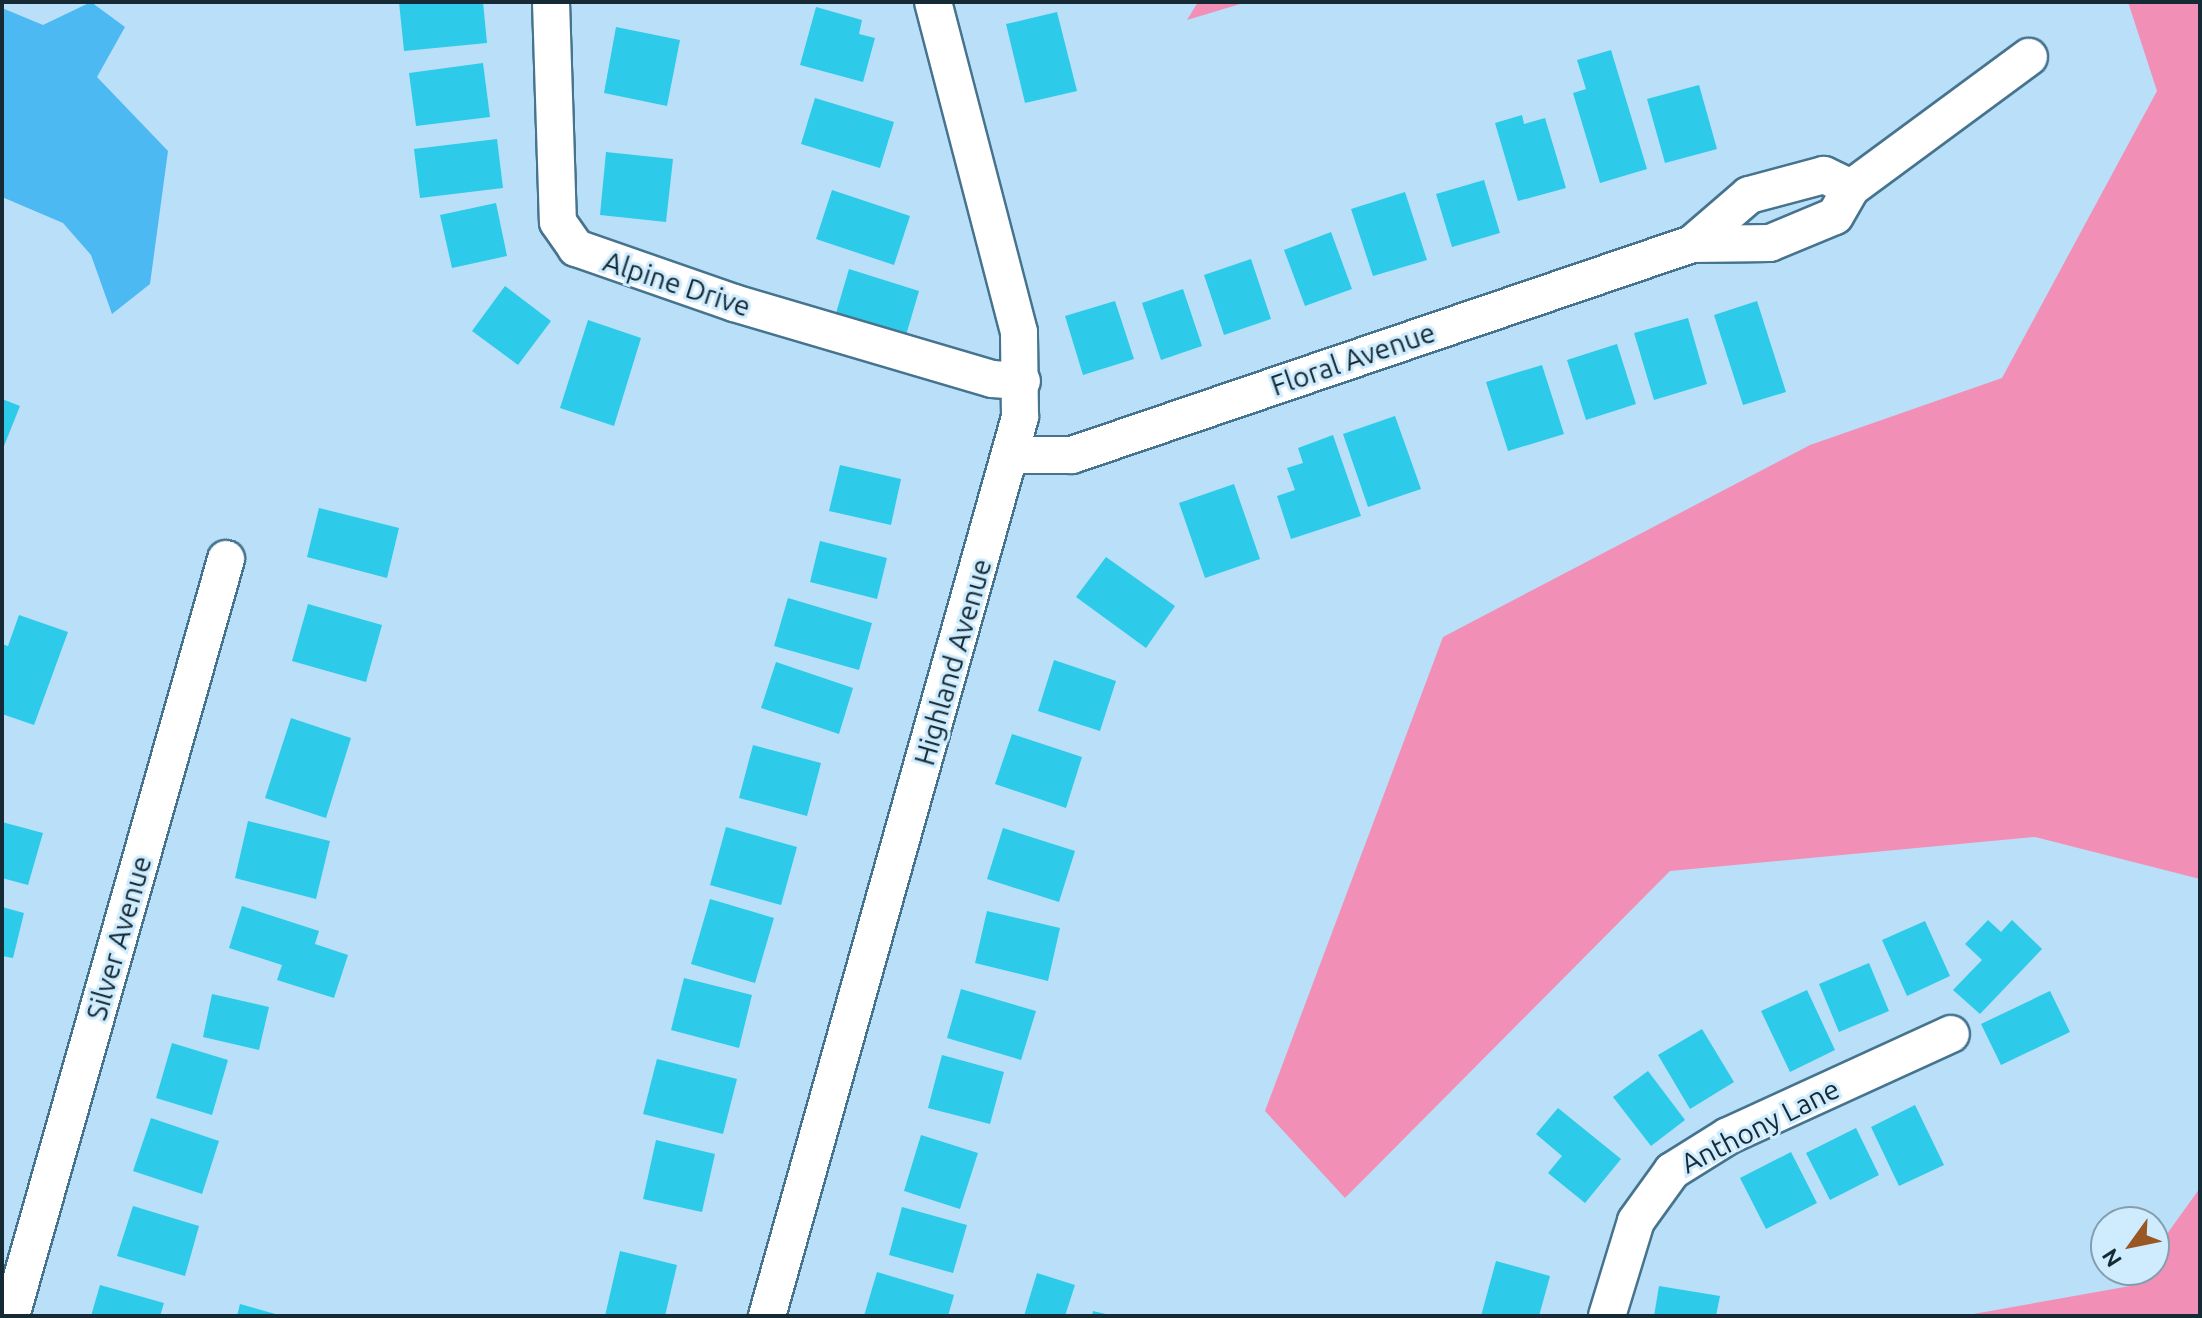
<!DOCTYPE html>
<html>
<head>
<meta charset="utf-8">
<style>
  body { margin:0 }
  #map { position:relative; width:2202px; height:1318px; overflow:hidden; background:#b9e0f8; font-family:Ubuntu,sans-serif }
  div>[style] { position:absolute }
  .green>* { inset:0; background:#f28fb6 }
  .water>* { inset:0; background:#4cb9f3 }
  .building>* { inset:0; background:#2dcae9 }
  .roads { filter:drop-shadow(2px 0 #46748f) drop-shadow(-2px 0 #46748f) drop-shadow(0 2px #46748f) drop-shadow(0 -2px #46748f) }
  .minor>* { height:36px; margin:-18px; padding:0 18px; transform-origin:18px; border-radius:18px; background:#fff }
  span { translate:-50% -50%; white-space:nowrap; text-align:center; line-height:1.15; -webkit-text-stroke:6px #ceecfe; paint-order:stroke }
  .street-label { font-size:28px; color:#162a35 }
  .frame { position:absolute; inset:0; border:4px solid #162a35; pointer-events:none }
  .north { position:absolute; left:2090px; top:1206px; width:80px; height:80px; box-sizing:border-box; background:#ceecfe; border:2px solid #849eae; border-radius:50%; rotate:237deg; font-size:22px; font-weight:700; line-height:32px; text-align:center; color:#162a35 }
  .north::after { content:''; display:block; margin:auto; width:28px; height:36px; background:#985723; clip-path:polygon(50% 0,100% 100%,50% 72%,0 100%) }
</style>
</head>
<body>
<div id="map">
  <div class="green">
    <div style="clip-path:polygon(1198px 2px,1247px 2px,1187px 20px)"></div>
    <div style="clip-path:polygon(2128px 2px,2200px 2px,2200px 879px,2035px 837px,1670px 871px,1345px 1198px,1265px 1111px,1443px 637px,1810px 445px,2002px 378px,2157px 91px)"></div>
    <div style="clip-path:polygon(2200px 1188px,2200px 1316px,1962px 1316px,2130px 1286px,2141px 1270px,2154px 1270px,2154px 1252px)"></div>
  </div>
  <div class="water">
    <div style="clip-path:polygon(91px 2px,125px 27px,97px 77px,168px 151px,150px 284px,112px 314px,91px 255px,63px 223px,2px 197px,2px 8px,43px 25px)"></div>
  </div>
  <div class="building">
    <div style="clip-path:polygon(399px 2px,483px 2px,487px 43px,404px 51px)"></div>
    <div style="clip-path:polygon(816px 7px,862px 20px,859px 34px,875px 38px,863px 82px,800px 65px)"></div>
    <div style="clip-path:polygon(1057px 12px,1077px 91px,1025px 103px,1006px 24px)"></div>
    <div style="clip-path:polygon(616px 27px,680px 40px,667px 106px,604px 93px)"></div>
    <div style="clip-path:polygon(1611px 50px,1647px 169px,1600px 183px,1573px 93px,1586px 89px,1577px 60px)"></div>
    <div style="clip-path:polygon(483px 63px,490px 117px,416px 126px,409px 73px)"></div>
    <div style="clip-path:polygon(1699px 85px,1717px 149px,1665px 163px,1647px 99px)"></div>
    <div style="clip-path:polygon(815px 98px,894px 122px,880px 168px,801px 144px)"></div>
    <div style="clip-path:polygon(1522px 115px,1524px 124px,1545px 118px,1566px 188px,1518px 201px,1495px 123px)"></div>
    <div style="clip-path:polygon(497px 139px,503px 188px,420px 198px,414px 149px)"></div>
    <div style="clip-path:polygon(606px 152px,673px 159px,666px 222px,600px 215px)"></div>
    <div style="clip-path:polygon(1484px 180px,1500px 233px,1452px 247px,1436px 194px)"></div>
    <div style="clip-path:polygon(832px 190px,910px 216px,894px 265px,816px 239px)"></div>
    <div style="clip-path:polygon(1405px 192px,1427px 260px,1373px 276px,1351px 209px)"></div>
    <div style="clip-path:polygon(496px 203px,507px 256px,452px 268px,440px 215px)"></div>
    <div style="clip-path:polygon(1331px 232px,1352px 289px,1305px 306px,1284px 250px)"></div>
    <div style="clip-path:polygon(1251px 259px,1271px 319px,1224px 335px,1204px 275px)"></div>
    <div style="clip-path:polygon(849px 269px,919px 291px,904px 342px,834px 320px)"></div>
    <div style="clip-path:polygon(505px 286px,551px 321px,518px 365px,472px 331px)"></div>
    <div style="clip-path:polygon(1183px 289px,1202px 346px,1161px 360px,1142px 303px)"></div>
    <div style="clip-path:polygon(1115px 301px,1134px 359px,1083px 375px,1065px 316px)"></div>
    <div style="clip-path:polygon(1757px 301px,1786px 392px,1743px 405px,1714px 315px)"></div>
    <div style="clip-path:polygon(1688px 318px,1707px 384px,1654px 400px,1634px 333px)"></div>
    <div style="clip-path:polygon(588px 320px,641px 338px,614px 426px,560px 408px)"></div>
    <div style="clip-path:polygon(1617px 344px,1636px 404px,1586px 420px,1567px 360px)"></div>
    <div style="clip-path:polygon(1542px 365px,1564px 434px,1508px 451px,1486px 382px)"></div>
    <div style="clip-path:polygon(2px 399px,20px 406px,2px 451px)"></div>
    <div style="clip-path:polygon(1395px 416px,1421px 489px,1368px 507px,1343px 434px)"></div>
    <div style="clip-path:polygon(1333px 435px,1361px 516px,1291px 539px,1277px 496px,1295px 490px,1287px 468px,1303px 463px,1298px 448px)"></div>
    <div style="clip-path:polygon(840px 465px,901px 479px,891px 525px,829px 511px)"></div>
    <div style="clip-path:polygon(1234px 484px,1260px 559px,1205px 578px,1179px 503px)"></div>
    <div style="clip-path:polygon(319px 508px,399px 528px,387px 578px,307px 557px)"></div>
    <div style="clip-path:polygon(820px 541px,887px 558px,877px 599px,810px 582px)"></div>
    <div style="clip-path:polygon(1106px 557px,1175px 606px,1146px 648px,1076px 597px)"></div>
    <div style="clip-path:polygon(788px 598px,872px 623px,859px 670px,774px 646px)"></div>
    <div style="clip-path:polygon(308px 604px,382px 625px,366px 682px,292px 661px)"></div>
    <div style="clip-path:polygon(19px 615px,68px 632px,34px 725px,2px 714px,2px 644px,8px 646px)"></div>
    <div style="clip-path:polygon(1054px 660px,1116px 681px,1100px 731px,1038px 711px)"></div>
    <div style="clip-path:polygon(776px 662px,853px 688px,839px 734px,761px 708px)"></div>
    <div style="clip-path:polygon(291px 718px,351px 738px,326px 818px,265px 798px)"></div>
    <div style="clip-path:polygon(1012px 734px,1082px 757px,1066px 808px,995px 784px)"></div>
    <div style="clip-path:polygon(753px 745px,821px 763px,807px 816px,739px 798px)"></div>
    <div style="clip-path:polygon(248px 821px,330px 841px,316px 899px,235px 878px)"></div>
    <div style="clip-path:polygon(2px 822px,43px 833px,28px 885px,2px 878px)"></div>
    <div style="clip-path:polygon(726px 827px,797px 847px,781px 905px,710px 885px)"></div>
    <div style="clip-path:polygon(1003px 828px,1075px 851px,1059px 902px,987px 879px)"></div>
    <div style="clip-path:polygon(710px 899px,774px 918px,755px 983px,691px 964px)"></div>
    <div style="clip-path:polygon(242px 906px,319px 931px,315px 944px,348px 955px,334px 998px,277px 980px,282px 965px,229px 948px)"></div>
    <div style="clip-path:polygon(2px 907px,24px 913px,13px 958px,2px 956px)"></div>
    <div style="clip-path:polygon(987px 911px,1060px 928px,1048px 981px,975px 963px)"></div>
    <div style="clip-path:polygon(1988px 920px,2001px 932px,2012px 920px,2042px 949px,1980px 1014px,1953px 990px,1982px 960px,1965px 944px)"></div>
    <div style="clip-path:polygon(1925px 921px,1950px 976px,1907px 996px,1882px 940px)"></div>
    <div style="clip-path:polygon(1869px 963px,1889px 1011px,1839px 1032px,1819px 984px)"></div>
    <div style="clip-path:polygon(684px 978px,752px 995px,739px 1048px,671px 1030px)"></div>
    <div style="clip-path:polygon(961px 989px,1036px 1011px,1021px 1060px,947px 1038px)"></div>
    <div style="clip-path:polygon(1807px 990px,1835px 1050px,1790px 1072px,1761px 1011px)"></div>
    <div style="clip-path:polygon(2050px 991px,2070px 1032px,2001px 1065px,1981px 1024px)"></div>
    <div style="clip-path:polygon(212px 994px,269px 1007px,259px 1050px,203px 1037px)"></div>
    <div style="clip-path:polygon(1702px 1029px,1734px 1082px,1690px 1109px,1658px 1055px)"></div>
    <div style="clip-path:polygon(172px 1043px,228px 1060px,212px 1115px,156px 1098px)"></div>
    <div style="clip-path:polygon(942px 1055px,1004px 1072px,990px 1124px,928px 1108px)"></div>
    <div style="clip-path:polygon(657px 1059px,737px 1079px,723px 1134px,643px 1114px)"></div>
    <div style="clip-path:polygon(1648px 1071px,1685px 1120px,1651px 1146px,1613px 1097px)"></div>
    <div style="clip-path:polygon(1915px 1105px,1944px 1165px,1899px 1186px,1871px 1127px)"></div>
    <div style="clip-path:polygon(1558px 1108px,1621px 1159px,1585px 1203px,1548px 1173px,1562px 1156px,1536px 1134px)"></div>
    <div style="clip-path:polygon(151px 1118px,219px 1141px,202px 1194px,133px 1171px)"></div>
    <div style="clip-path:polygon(1856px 1128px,1879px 1175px,1830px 1200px,1806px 1153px)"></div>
    <div style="clip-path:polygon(921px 1135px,978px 1153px,960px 1209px,904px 1191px)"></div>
    <div style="clip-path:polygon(656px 1140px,715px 1154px,702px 1212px,643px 1199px)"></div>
    <div style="clip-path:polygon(1791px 1152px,1817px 1203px,1766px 1229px,1740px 1178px)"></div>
    <div style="clip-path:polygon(133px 1206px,199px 1226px,185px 1276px,117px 1256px)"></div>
    <div style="clip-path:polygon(902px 1207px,967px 1225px,953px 1273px,889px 1255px)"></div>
    <div style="clip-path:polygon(620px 1251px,677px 1265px,665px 1316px,605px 1316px)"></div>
    <div style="clip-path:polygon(1496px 1261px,1550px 1276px,1539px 1316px,1481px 1316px)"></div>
    <div style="clip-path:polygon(877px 1272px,954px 1295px,948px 1316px,864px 1316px)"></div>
    <div style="clip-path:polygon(1037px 1273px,1075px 1285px,1065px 1316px,1024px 1316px)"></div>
    <div style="clip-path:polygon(100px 1285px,164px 1303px,160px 1316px,91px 1316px)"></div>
    <div style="clip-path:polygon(1659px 1286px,1720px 1296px,1716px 1316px,1654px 1316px)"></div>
    <div style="clip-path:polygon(240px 1304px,279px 1315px,279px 1316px,237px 1316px)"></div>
    <div style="clip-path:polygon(1093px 1311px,1110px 1315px,1110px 1316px,1092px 1316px)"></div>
  </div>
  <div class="roads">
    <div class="minor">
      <div style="left:551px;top:2px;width:220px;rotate:88.2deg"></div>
      <div style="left:558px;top:222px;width:32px;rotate:55deg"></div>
      <div style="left:576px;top:248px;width:167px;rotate:19.2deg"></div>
      <div style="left:734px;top:303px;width:269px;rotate:16.4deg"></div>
      <div style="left:992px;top:379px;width:30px;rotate:4deg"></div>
      <div style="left:1851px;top:188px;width:221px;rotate:-36.4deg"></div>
      <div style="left:1012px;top:455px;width:60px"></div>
      <div style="left:1072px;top:455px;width:655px;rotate:-18.79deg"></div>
      <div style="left:1692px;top:244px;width:78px;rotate:-0.7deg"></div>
      <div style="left:1770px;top:243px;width:70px;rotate:-22.6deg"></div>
      <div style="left:1835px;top:216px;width:32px;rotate:-60deg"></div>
      <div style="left:1851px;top:188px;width:30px;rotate:-154deg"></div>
      <div style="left:1824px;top:175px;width:78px;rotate:165.1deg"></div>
      <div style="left:1749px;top:195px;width:75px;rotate:139.3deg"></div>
      <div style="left:11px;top:1316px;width:787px;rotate:-74.14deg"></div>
      <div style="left:767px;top:1316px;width:934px;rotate:-74.28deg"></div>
      <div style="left:1020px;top:417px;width:85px;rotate:-90.7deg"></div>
      <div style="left:1019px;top:332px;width:341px;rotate:-104.6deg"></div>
      <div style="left:1607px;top:1316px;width:99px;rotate:-73deg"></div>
      <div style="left:1636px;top:1221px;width:62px;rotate:-54.2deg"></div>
      <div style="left:1672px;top:1171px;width:66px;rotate:-32deg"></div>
      <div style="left:1728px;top:1136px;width:245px;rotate:-24.6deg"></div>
    </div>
  </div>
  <div class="street-label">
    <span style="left:677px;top:284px;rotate:18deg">Alpine Drive</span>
    <span style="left:1353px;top:359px;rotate:-19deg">Floral Avenue</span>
    <span style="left:953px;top:662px;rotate:-74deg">Highland Avenue</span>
    <span style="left:119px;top:938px;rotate:-74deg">Silver Avenue</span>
    <span style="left:1760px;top:1126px;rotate:-27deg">Anthony Lane</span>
  </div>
  <div class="frame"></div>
  <div class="north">N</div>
</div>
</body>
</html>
